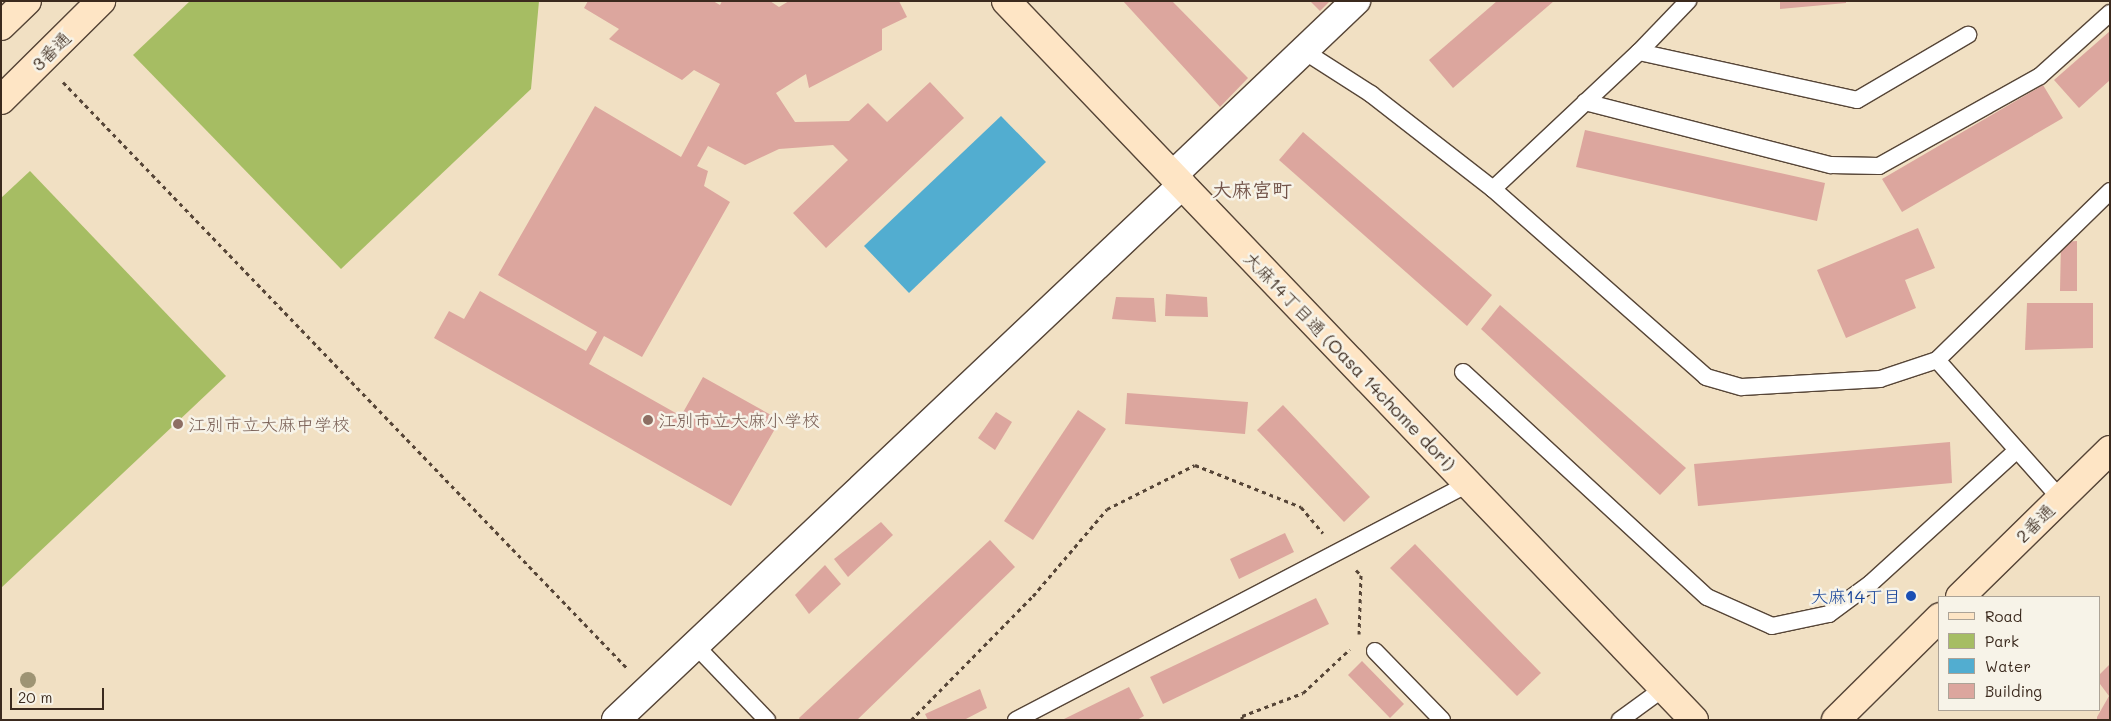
<!DOCTYPE html>
<html>
<head>
<meta charset="utf-8">
<style>
  body { margin:0 }
  #map { position:relative; width:2111px; height:721px; overflow:hidden; background:#f1e0c3; font-family:Mali,"Klee One",sans-serif }
  div>[style] { position:absolute }
  .green>* { inset:0; background:#a6bd63 }
  .water>* { inset:0; background:#52add0 }
  .building>* { inset:0; background:#dca69e }
  .path>* { height:3px; margin-top:-1.5px; transform-origin:0; background:repeating-linear-gradient(90deg,#564537 0 4px,transparent 0 8px) }
  .roads { filter:drop-shadow(1px 0 #564537) drop-shadow(-1px 0 #564537) drop-shadow(0 1px #564537) drop-shadow(0 -1px #564537) }
  .lane>* { height:16px; margin:-8px; padding:0 8px; transform-origin:8px; border-radius:8px; background:#fff }
  .street>* { height:28px; margin:-14px; padding:0 14px; transform-origin:14px; border-radius:14px; background:#fff }
  .secondary>* { height:28px; margin:-14px; padding:0 14px; transform-origin:14px; border-radius:14px; background:#fee5c5 }
  .trees>* { width:16px; height:16px; margin:-8px; border-radius:50%; background:#9e9474 }
  .dots>* { width:14px; height:14px; translate:-50% -50%; box-sizing:border-box; border:2px solid #f7f3e8; border-radius:50% }
  span { translate:-50% -50%; white-space:nowrap; text-align:center; line-height:1.15; -webkit-text-stroke:5px #f7f3e8; paint-order:stroke }
  .street-label { font-size:18px; color:#3b2a1e }
  .education-label { font-size:18px; color:#785e54 }
  .left { translate:0 -50%; text-align:left }
  .transit-label { font-size:18px; color:#164399 }
  .right { translate:-100% -50%; text-align:right }
  .quarter-label { font-size:20px; color:#73554b; font-weight:700 }
  .frame { position:absolute; inset:0; border:2px solid #3b2a1e; pointer-events:none }
  .legend { position:absolute; left:1938px; top:596px; width:162px; height:115px; box-sizing:border-box; background:#f7f3e8; border:1px solid #aca397; margin:0; padding:6px 9px; list-style:none; font-size:15px; color:#3b2a1e }
  .legend li { display:flex; align-items:center; gap:10px; height:25px }
  .legend b { width:25px; border:1px solid #aca397 }
  .scale { position:absolute; left:10px; top:688px; width:94px; height:22px; box-sizing:border-box; border:2px solid #3b2a1e; border-top:0; padding-left:6px; font-size:15px; line-height:18px; white-space:nowrap; color:#3b2a1e; -webkit-text-stroke:4px #f7f3e8; paint-order:stroke }
</style>
</head>
<body>
<div id="map">
  <div class="green">
    <div style="clip-path:polygon(190px 1px,539px 1px,531px 89px,341px 269px,133px 55px)"></div>
    <div style="clip-path:polygon(30px 171px,226px 376px,1px 588px,1px 198px)"></div>
  </div>
  <div class="water">
    <div style="clip-path:polygon(1001px 116px,1046px 162px,909px 293px,864px 246px)"></div>
  </div>
  <div class="building">
    <div style="clip-path:polygon(588px 1px,713px 1px,720px 5px,722px 1px,770px 1px,779px 7px,789px 1px,899px 1px,907px 17px,882px 29px,882px 50px,809px 88px,806px 74px,776px 93px,795px 122px,849px 121px,868px 103px,887px 122px,930px 82px,964px 118px,826px 248px,793px 213px,848px 160px,833px 145px,779px 149px,745px 165px,708px 146px,697px 166px,708px 171px,704px 186px,730px 202px,642px 357px,604px 336px,589px 364px,681px 416px,703px 377px,780px 420px,731px 506px,434px 338px,449px 311px,464px 319px,480px 291px,586px 351px,597px 332px,498px 275px,595px 106px,681px 157px,720px 84px,694px 70px,682px 80px,609px 39px,619px 29px,584px 8px)"></div>
    <div style="clip-path:polygon(1123px 1px,1172px 1px,1248px 78px,1220px 107px)"></div>
    <div style="clip-path:polygon(1310px 1px,1330px 1px,1320px 11px)"></div>
    <div style="clip-path:polygon(1497px 1px,1554px 1px,1453px 88px,1429px 60px)"></div>
    <div style="clip-path:polygon(1780px 1px,1846px 1px,1846px 3px,1780px 9px)"></div>
    <div style="clip-path:polygon(2110px 31px,2110px 80px,2079px 108px,2054px 80px)"></div>
    <div style="clip-path:polygon(2043px 85px,2063px 118px,1902px 212px,1882px 179px)"></div>
    <div style="clip-path:polygon(1585px 130px,1825px 183px,1817px 221px,1576px 167px)"></div>
    <div style="clip-path:polygon(1303px 132px,1492px 295px,1467px 326px,1279px 160px)"></div>
    <div style="clip-path:polygon(1918px 228px,1935px 268px,1905px 280px,1916px 308px,1846px 338px,1817px 270px)"></div>
    <div style="clip-path:polygon(2077px 241px,2077px 291px,2060px 291px,2061px 242px)"></div>
    <div style="clip-path:polygon(1166px 294px,1207px 297px,1208px 317px,1165px 316px)"></div>
    <div style="clip-path:polygon(1116px 297px,1154px 298px,1156px 322px,1112px 319px)"></div>
    <div style="clip-path:polygon(2027px 303px,2093px 303px,2093px 348px,2025px 350px)"></div>
    <div style="clip-path:polygon(1500px 305px,1686px 468px,1660px 495px,1481px 329px)"></div>
    <div style="clip-path:polygon(1127px 393px,1248px 402px,1245px 434px,1125px 424px)"></div>
    <div style="clip-path:polygon(1283px 405px,1370px 497px,1344px 522px,1257px 430px)"></div>
    <div style="clip-path:polygon(1078px 410px,1106px 429px,1033px 540px,1004px 521px)"></div>
    <div style="clip-path:polygon(996px 412px,1012px 422px,995px 450px,978px 438px)"></div>
    <div style="clip-path:polygon(1950px 442px,1952px 483px,1698px 506px,1694px 464px)"></div>
    <div style="clip-path:polygon(881px 522px,893px 535px,848px 577px,834px 559px)"></div>
    <div style="clip-path:polygon(1285px 533px,1294px 552px,1239px 579px,1230px 559px)"></div>
    <div style="clip-path:polygon(990px 540px,1015px 567px,857px 720px,800px 720px,799px 718px)"></div>
    <div style="clip-path:polygon(1415px 544px,1541px 673px,1517px 696px,1390px 568px)"></div>
    <div style="clip-path:polygon(825px 565px,841px 584px,809px 614px,795px 595px)"></div>
    <div style="clip-path:polygon(1316px 598px,1329px 624px,1163px 704px,1150px 677px)"></div>
    <div style="clip-path:polygon(1362px 661px,1404px 704px,1390px 718px,1348px 675px)"></div>
    <div style="clip-path:polygon(2110px 664px,2110px 720px,2097px 720px,2097px 717px,2109px 696px,2100px 684px,2100px 674px)"></div>
    <div style="clip-path:polygon(1129px 687px,1144px 716px,1137px 720px,1062px 720px)"></div>
    <div style="clip-path:polygon(980px 689px,987px 708px,964px 720px,928px 720px,925px 714px)"></div>
  </div>
  <div class="path">
    <div style="left:63px;top:82px;width:813px;rotate:46.1deg"></div>
    <div style="left:1356px;top:570px;width:7px;rotate:45deg"></div>
    <div style="left:1361px;top:575px;width:59px;rotate:91.9deg"></div>
    <div style="left:911px;top:720px;width:174px;rotate:-45.5deg"></div>
    <div style="left:1033px;top:596px;width:114px;rotate:-49.6deg"></div>
    <div style="left:1107px;top:509px;width:98px;rotate:-26.6deg"></div>
    <div style="left:1195px;top:465px;width:114px;rotate:21.6deg"></div>
    <div style="left:1301px;top:507px;width:34px;rotate:50deg"></div>
    <div style="left:1242px;top:720px;width:4px;rotate:-90deg"></div>
    <div style="left:1242px;top:716px;width:65px;rotate:-20.7deg"></div>
    <div style="left:1303px;top:693px;width:64px;rotate:-43.1deg"></div>
  </div>
  <div class="roads">
    <div class="lane">
      <div style="left:1304px;top:51px;width:80px;rotate:32.7deg"></div>
      <div style="left:1371px;top:94px;width:155px;rotate:37.9deg"></div>
      <div style="left:1493px;top:189px;width:284px;rotate:41.4deg"></div>
      <div style="left:1706px;top:377px;width:37px;rotate:16deg"></div>
      <div style="left:1742px;top:387px;width:138px;rotate:-3.3deg"></div>
      <div style="left:1880px;top:379px;width:60px;rotate:-18.4deg"></div>
      <div style="left:1937px;top:360px;width:242px;rotate:-44.3deg"></div>
      <div style="left:1639px;top:52px;width:223px;rotate:12.4deg"></div>
      <div style="left:1857px;top:100px;width:129px;rotate:-30.4deg"></div>
      <div style="left:1585px;top:102px;width:254px;rotate:14.4deg"></div>
      <div style="left:1831px;top:165px;width:48px;rotate:1.2deg"></div>
      <div style="left:1879px;top:166px;width:184px;rotate:-29.2deg"></div>
      <div style="left:2040px;top:76px;width:94px;rotate:-42deg"></div>
      <div style="left:1493px;top:189px;width:200px;rotate:-43.2deg"></div>
      <div style="left:1639px;top:52px;width:71px;rotate:-46.1deg"></div>
      <div style="left:1937px;top:360px;width:185px;rotate:48.3deg"></div>
      <div style="left:1463px;top:372px;width:332px;rotate:42.7deg"></div>
      <div style="left:1707px;top:597px;width:71px;rotate:24deg"></div>
      <div style="left:1772px;top:626px;width:58px;rotate:-11.9deg"></div>
      <div style="left:1829px;top:614px;width:52px;rotate:-36.4deg"></div>
      <div style="left:1871px;top:583px;width:197px;rotate:-42.3deg"></div>
      <div style="left:695px;top:645px;width:104px;rotate:46.2deg"></div>
      <div style="left:1375px;top:651px;width:96px;rotate:45.8deg"></div>
      <div style="left:1016px;top:720px;width:510px;rotate:-27.57deg"></div>
      <div style="left:1620px;top:720px;width:54px;rotate:-36deg"></div>
    </div>
    <div class="street">
      <div style="left:1173px;top:175px;width:253px;rotate:-43.6deg"></div>
      <div style="left:616px;top:720px;width:779px;rotate:-43.39deg"></div>
    </div>
    <div class="secondary">
      <div style="left:1006px;top:1px;width:995px;rotate:46.26deg"></div>
      <div style="left:1px;top:26px;width:36px;rotate:-44deg"></div>
      <div style="left:1px;top:100px;width:141px;rotate:-44.7deg"></div>
      <div style="left:1960px;top:597px;width:210px;rotate:-44.4deg"></div>
      <div style="left:1836px;top:720px;width:146px;rotate:-44.7deg"></div>
    </div>
  </div>
  <div class="trees">
    <div style="left:28px;top:680px"></div>
  </div>
  <div class="dots">
    <div style="left:648px;top:420px;background:#8d6e63"></div>
    <div style="left:178px;top:424px;background:#8d6e63"></div>
    <div style="left:1911px;top:596px;background:#1a4fb4"></div>
  </div>
  <div class="street-label">
    <span style="left:51px;top:51px;rotate:-45deg">3番通</span>
    <span style="left:1350px;top:361px;rotate:46deg">大麻14丁目通 (Oasa 14chome dori)</span>
    <span style="left:2035px;top:523px;rotate:-45deg">2番通</span>
  </div>
  <div class="education-label">
    <span class="left" style="left:658px;top:420px">江別市立大麻小学校</span>
    <span class="left" style="left:188px;top:424px">江別市立大麻中学校</span>
  </div>
  <div class="transit-label">
    <span class="right" style="left:1901px;top:596px">大麻14丁目</span>
  </div>
  <div class="quarter-label">
    <span style="left:1252px;top:189px">大麻宮町</span>
  </div>
  <div class="frame"></div>
  <ul class="legend">
  <li><b style="height:6px;background:#fee5c5"></b>Road</li>
  <li><b style="height:14px;background:#a6bd63"></b>Park</li>
  <li><b style="height:14px;background:#52add0"></b>Water</li>
  <li><b style="height:14px;background:#dca69e"></b>Building</li>
  </ul>
  <div class="scale">20 m</div>
</div>
</body>
</html>
